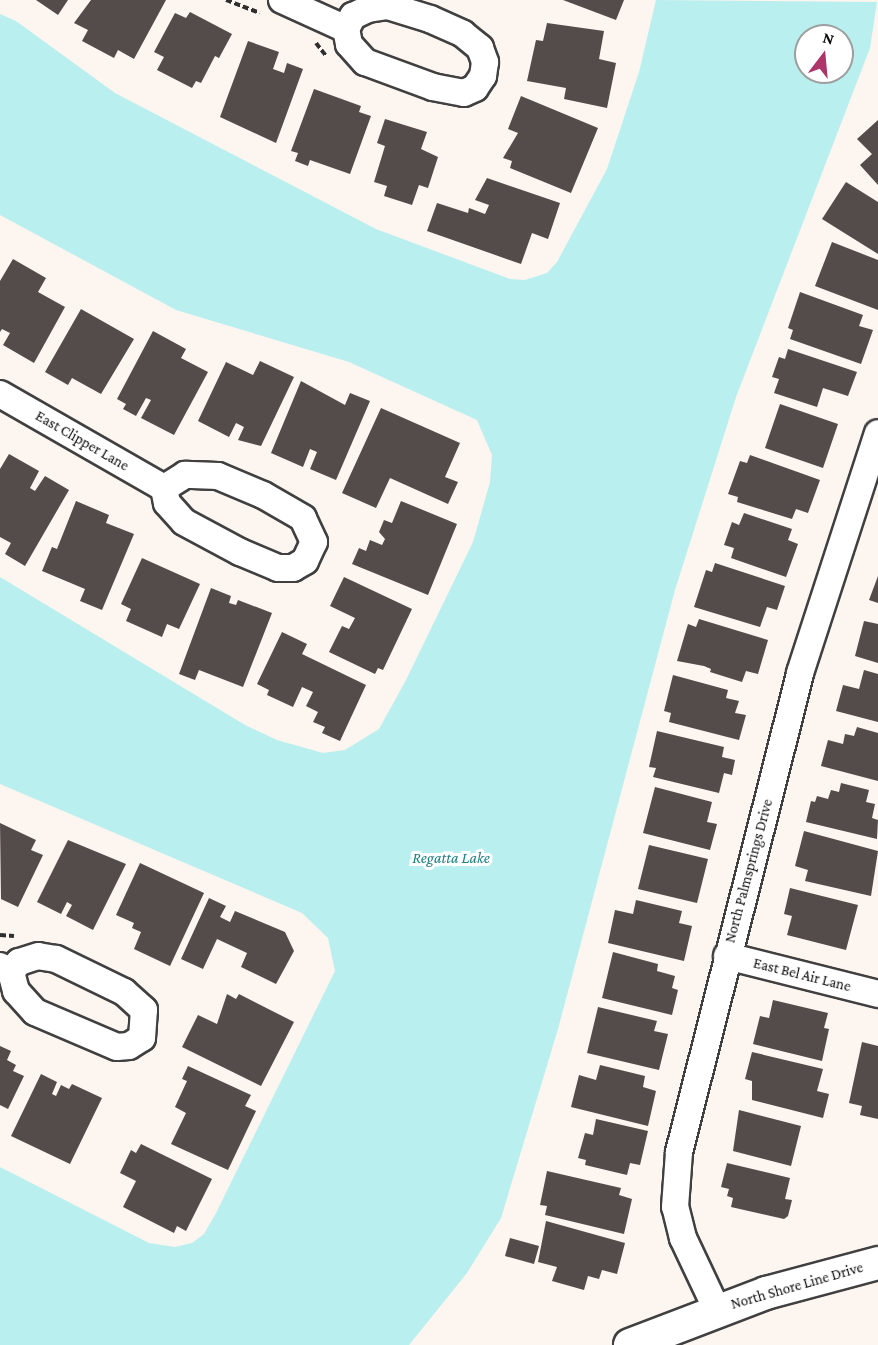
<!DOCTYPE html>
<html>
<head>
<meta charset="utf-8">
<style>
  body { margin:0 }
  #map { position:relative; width:878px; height:1345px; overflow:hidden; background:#fdf5ef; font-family:"Crimson Pro",serif }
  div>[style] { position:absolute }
  .water>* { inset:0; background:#b9efee }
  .building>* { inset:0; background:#544b4b }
  .path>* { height:4px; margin-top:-2px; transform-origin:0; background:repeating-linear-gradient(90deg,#2f2f2f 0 6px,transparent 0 9px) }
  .roads { filter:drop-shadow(2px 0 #404040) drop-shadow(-2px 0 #404040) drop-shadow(0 2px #404040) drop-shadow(0 -2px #404040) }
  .minor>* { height:26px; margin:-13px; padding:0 13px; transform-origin:13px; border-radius:13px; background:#fff }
  .tertiary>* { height:32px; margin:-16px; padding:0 16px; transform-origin:16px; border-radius:16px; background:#fff }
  span { translate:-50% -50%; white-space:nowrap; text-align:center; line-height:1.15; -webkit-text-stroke:6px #fff; paint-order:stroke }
  .street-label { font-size:15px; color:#0d0d0d }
  .water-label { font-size:16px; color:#227f83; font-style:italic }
  .north { position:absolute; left:794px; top:24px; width:60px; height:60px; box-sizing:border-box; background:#fff; border:2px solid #9e9e9e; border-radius:50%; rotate:16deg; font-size:16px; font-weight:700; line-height:24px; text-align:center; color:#0d0d0d }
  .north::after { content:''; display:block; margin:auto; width:21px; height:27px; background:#ad3569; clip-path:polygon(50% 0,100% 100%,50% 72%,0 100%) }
</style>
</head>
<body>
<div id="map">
  <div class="water">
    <div style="clip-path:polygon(evenodd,656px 0,877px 2px,870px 48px,736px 397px,675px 590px,558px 1029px,501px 1218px,467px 1273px,409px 1345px,0 1345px,0 1167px,149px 1243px,175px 1247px,192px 1243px,204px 1234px,216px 1213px,335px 971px,328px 938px,302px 913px,0 784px,0 577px,245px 725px,277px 740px,323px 753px,345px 750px,379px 729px,405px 682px,473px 542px,490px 482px,492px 455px,477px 420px,349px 362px,176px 310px,0 215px,0 14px,16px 21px,115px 93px,376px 229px,510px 279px,525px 280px,547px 273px,557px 262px,607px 169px,639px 72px,656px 0,806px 36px,842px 36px,842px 72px,806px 72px,806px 36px)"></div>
  </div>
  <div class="building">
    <div style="clip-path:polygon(36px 0,68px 0,58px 15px)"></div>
    <div style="clip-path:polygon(91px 0,166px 0,134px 59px,118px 50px,114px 58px,82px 41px,88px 30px,74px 23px)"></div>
    <div style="clip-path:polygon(563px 0,624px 0,616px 20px)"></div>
    <div style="clip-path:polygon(190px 12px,232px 34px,219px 58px,215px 56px,201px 83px,196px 81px,192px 88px,157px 70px,164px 57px,154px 52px,175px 13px,186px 18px)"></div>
    <div style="clip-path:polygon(547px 23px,604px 31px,599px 59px,616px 63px,607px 108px,564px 99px,566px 88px,527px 81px,536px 40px,543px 41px)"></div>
    <div style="clip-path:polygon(248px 41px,279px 52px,273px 69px,284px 73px,287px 63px,303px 69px,276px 143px,220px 117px)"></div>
    <div style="clip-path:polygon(314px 89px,361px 106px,359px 112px,371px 116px,350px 174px,310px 160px,308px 166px,295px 161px,298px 153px,291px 151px)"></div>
    <div style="clip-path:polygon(521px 96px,598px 128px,571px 193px,510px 168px,512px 161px,503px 158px,518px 133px,508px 129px)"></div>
    <div style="clip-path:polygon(385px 119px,427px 132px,421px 149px,438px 157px,428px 188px,419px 185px,412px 205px,384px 196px,387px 186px,374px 182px,385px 146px,377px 143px)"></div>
    <div style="clip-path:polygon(878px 120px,878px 185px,860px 165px,872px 154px,857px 139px)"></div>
    <div style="clip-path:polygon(487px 178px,560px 203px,548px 239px,532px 233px,521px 264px,427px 231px,437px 203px,468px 213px,469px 208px,485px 214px,489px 205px,475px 200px)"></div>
    <div style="clip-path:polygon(846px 182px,878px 202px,878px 254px,822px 219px)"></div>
    <div style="clip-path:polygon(832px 242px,878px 260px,878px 310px,815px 286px)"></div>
    <div style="clip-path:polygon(13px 259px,46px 278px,38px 292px,65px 307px,34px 363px,3px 345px,10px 333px,2px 329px,0 332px,0 281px)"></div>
    <div style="clip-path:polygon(800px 292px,863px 315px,859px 326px,873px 330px,861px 364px,790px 339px,793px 330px,788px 328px)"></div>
    <div style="clip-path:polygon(81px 309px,134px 339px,101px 394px,72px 378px,68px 385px,45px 372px)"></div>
    <div style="clip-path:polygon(153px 331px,186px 349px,181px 358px,208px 372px,174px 435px,141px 418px,151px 400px,146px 398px,136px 416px,123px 409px,126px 404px,117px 399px)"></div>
    <div style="clip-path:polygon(788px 349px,857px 372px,848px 396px,823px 388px,817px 407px,774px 393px,779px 379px,772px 377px,779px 357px,785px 359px)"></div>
    <div style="clip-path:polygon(260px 361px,294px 377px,261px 446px,238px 440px,244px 427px,236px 423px,229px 437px,198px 421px,226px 362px,253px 375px)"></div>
    <div style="clip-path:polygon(301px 381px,345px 405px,350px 393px,370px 401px,336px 480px,310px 469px,317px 452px,310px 449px,303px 467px,271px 453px)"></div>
    <div style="clip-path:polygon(780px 404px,838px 424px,823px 468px,765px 448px)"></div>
    <div style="clip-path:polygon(381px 408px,460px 443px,445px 477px,458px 482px,448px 504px,390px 478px,376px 508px,342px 493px)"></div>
    <div style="clip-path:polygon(9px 454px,39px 471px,30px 488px,35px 491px,45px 476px,69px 490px,25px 566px,5px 554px,11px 543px,0 537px,0 469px)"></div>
    <div style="clip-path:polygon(750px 455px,820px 480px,808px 513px,796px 509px,792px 519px,737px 502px,738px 497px,728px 494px,740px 461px,747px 463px)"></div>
    <div style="clip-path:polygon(76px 501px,109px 515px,106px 523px,134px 534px,102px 610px,80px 601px,85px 589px,42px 571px,52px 547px,57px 549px)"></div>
    <div style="clip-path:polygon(401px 501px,457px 524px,428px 595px,352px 564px,359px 548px,366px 551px,370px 540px,382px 545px,385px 539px,379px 532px,384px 520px,392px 523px)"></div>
    <div style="clip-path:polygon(744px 513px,792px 529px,788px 540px,798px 544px,786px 577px,731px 558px,734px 548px,724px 545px,732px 522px,739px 525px)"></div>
    <div style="clip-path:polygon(142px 558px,200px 584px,179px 629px,167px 624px,162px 637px,126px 621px,131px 609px,121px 604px)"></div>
    <div style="clip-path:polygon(715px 563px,785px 586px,777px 610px,767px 607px,760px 627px,694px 607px,706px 570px,712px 572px)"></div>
    <div style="clip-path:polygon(878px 576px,878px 603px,869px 600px)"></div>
    <div style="clip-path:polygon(344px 577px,412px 609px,383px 670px,378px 668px,375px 674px,329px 652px,342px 626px,349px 629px,355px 618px,330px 606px)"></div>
    <div style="clip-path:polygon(211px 588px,231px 596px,229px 603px,236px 605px,238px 600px,272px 613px,243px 687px,199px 670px,195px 680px,179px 674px)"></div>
    <div style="clip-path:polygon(699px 619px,768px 640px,758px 674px,746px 671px,742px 682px,710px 672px,711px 669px,704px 666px,677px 661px,688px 624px,696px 627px)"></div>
    <div style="clip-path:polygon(864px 621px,878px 624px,878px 663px,855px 656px)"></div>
    <div style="clip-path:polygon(282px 632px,307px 644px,302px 654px,366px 685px,340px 741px,322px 733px,325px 727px,313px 722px,318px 712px,306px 706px,313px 692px,302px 687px,293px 707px,267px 695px,269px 690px,257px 684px)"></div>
    <div style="clip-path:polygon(864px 670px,878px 674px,878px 722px,836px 711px,843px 685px,859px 689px)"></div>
    <div style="clip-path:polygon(673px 675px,728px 690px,726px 698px,739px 701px,735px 713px,746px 715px,739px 740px,669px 722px,671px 713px,664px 711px)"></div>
    <div style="clip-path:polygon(857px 727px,878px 733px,878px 781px,821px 766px,828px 740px,843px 744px,845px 734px,854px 736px)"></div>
    <div style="clip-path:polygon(657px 731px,724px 747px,722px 757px,735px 760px,732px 775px,724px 773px,719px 793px,653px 777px,656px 768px,649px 767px)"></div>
    <div style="clip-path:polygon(841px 783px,869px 790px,866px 802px,875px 804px,872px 818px,878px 820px,877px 839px,806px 822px,811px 801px,815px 802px,817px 796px,828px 799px,831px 790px,839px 792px)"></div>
    <div style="clip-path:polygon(655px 787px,712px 802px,707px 822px,717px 824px,710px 850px,643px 833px)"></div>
    <div style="clip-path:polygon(0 823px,36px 840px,31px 850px,43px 855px,18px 907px,1px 899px)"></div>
    <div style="clip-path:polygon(804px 831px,878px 851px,871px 896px,805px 881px,808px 870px,795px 866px)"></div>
    <div style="clip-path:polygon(68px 840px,126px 864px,93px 930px,66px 916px,72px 905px,67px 902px,61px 914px,37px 902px)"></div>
    <div style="clip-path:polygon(649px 845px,708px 859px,697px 903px,638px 889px)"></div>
    <div style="clip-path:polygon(140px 863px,204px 893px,170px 966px,134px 949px,141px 932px,132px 928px,134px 923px,116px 915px)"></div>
    <div style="clip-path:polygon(790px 888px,858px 905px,846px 950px,787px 935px,792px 916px,784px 914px)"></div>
    <div style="clip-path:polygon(209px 898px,226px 906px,220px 917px,230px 922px,235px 911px,285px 932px,294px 951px,276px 984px,241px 967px,247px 953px,217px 939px,203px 969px,181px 959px)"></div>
    <div style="clip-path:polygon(636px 900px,682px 911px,679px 923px,692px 926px,684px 961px,608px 943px,615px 910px,633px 914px)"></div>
    <div style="clip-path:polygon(613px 952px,658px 964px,657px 971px,675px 976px,672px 988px,678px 990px,672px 1015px,602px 998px)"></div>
    <div style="clip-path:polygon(227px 994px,236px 999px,239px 994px,294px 1022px,261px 1086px,182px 1047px,198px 1015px,217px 1024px)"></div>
    <div style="clip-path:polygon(773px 1000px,828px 1013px,824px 1028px,829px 1029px,822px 1061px,753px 1044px,760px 1016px,769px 1018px)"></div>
    <div style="clip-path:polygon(598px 1007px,657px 1021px,654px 1031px,668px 1034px,659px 1070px,587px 1053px)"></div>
    <div style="clip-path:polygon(862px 1042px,878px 1046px,878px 1119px,860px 1115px,862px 1106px,849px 1103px)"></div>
    <div style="clip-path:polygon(0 1046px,11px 1051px,7px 1060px,16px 1065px,13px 1071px,24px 1076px,8px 1109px,0 1105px)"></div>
    <div style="clip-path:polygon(752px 1052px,823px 1069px,817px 1091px,829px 1094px,823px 1118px,752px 1100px,752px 1081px,745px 1079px)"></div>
    <div style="clip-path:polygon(600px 1065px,645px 1076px,643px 1087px,656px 1091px,648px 1126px,571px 1107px,579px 1075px,596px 1080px)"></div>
    <div style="clip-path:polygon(188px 1066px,251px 1095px,245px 1106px,256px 1111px,228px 1170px,171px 1144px,186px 1113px,175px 1107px,187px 1081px,182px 1079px)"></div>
    <div style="clip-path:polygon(41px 1074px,57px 1082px,52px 1094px,56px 1096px,61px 1085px,69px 1089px,72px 1084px,102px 1098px,70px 1164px,11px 1136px)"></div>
    <div style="clip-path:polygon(739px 1110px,801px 1126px,791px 1166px,733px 1151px)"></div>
    <div style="clip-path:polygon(596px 1119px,648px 1131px,640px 1165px,630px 1163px,627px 1175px,585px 1165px,586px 1160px,578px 1158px,585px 1133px,593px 1135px)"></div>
    <div style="clip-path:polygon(141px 1144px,212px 1179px,186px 1231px,177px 1226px,174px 1233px,123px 1207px,136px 1181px,120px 1173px,131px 1150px,136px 1153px)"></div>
    <div style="clip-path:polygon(727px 1163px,790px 1178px,785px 1199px,792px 1200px,788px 1216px,784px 1219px,731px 1207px,733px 1198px,727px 1196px,729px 1189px,721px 1187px)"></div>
    <div style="clip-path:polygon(547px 1171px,621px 1188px,619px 1195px,632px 1199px,624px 1234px,545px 1215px,547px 1206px,540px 1205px)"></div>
    <div style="clip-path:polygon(546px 1221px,625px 1243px,617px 1274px,602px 1270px,599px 1279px,588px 1276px,584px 1290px,552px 1281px,557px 1267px,538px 1262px)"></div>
    <div style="clip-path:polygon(510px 1238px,539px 1246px,534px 1264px,505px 1256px)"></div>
  </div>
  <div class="path">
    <div style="left:226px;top:0;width:36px;rotate:21deg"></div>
    <div style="left:316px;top:43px;width:16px;rotate:52deg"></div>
    <div style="left:0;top:935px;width:14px;rotate:4deg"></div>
  </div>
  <div class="roads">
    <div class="minor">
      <div style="left:282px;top:0;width:70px;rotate:24.4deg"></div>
      <div style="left:388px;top:6px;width:44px;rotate:17.2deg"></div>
      <div style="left:430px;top:19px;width:36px;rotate:24deg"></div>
      <div style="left:463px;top:34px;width:22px;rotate:39deg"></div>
      <div style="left:480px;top:48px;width:15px;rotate:70deg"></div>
      <div style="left:485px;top:62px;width:14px;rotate:98deg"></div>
      <div style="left:483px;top:76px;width:14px;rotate:124deg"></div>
      <div style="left:475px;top:88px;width:12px;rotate:156deg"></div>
      <div style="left:464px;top:93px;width:32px;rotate:-169deg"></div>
      <div style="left:433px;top:87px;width:72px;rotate:-159.8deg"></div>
      <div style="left:365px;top:62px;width:24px;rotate:-132deg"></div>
      <div style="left:349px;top:44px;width:15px;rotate:-101deg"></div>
      <div style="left:346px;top:29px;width:15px;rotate:-62deg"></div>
      <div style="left:353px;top:16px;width:17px;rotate:-25deg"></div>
      <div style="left:368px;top:9px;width:20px;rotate:-9deg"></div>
      <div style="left:0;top:394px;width:189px;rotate:29.8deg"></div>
      <div style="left:164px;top:488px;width:15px;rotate:79deg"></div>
      <div style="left:167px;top:503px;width:25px;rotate:48deg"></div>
      <div style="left:184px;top:522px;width:64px;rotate:28.2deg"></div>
      <div style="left:240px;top:552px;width:41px;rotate:22.8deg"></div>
      <div style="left:278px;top:568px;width:15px"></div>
      <div style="left:293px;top:568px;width:14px;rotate:-30deg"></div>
      <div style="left:305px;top:561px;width:21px;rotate:-65deg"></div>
      <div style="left:314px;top:542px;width:26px;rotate:-115deg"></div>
      <div style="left:303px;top:518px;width:46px;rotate:-150.1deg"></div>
      <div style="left:263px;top:495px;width:49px;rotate:-157.1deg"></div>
      <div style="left:218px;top:476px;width:33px;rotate:-178deg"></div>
      <div style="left:185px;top:475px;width:25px;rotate:148deg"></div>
      <div style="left:727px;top:956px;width:156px;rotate:14.1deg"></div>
      <div style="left:0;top:966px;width:13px;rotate:29deg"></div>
      <div style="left:11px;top:972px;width:20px;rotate:75deg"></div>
      <div style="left:16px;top:991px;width:28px;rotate:48deg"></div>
      <div style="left:35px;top:1012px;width:89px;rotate:23.1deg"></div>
      <div style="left:117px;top:1047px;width:12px;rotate:-5deg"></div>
      <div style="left:129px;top:1046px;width:15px;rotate:-32deg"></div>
      <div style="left:142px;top:1038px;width:28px;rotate:-86deg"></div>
      <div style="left:144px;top:1010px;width:27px;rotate:-138deg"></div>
      <div style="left:124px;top:992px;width:76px;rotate:-154.1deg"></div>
      <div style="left:56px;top:959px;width:18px;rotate:-171deg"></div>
      <div style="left:38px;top:956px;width:20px;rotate:162deg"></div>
      <div style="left:19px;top:962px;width:13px;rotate:129deg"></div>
      <div style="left:717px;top:1310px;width:80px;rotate:-115.3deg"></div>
      <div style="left:683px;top:1238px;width:32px;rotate:-104deg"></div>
      <div style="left:675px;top:1207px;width:55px;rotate:-85.8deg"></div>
      <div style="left:679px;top:1152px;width:494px;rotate:-75.8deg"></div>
      <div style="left:800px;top:673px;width:252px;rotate:-72deg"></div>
    </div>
    <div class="tertiary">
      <div style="left:630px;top:1345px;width:146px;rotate:-20.9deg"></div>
      <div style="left:766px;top:1293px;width:116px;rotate:-15deg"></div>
    </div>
  </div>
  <div class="street-label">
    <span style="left:82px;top:441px;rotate:30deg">East Clipper Lane</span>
    <span style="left:749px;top:871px;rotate:-75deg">North Palmsprings Drive</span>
    <span style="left:802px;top:975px;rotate:14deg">East Bel Air Lane</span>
    <span style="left:797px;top:1286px;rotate:-16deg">North Shore Line Drive</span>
  </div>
  <div class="water-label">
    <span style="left:451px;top:858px">Regatta Lake</span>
  </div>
  <div class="north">N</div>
</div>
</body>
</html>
